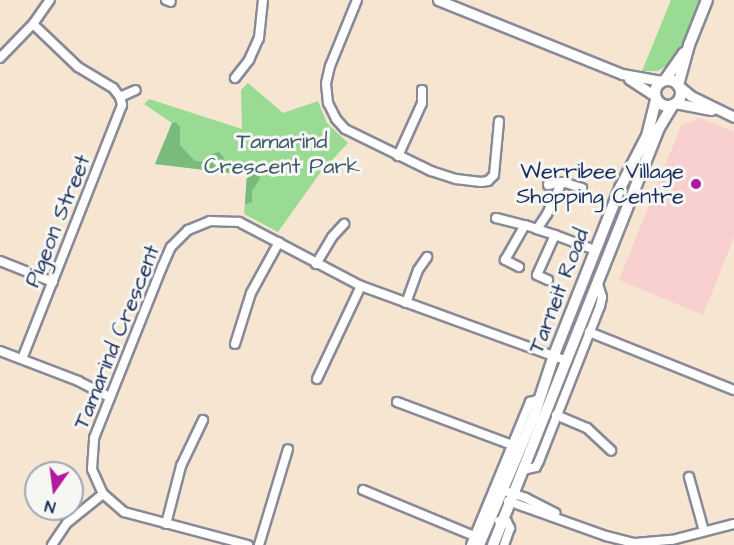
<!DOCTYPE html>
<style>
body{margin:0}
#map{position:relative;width:734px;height:545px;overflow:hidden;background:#f5e5d1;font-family:"Architects Daughter",sans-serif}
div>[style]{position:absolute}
.built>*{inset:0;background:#f7d0cf}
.green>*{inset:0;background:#99db92}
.forest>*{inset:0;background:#7abb7c}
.roads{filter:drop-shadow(2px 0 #888a98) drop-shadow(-2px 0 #888a98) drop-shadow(0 2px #888a98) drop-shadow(0 -2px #888a98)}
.minor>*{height:8px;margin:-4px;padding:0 4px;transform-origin:4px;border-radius:4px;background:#fff}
.tertiary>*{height:9px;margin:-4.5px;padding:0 4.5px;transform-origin:4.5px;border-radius:4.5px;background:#fff}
.secondary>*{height:10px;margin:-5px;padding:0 5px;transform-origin:5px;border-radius:5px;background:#fff}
.secondary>.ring{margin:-5px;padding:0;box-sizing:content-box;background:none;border:10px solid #fff;border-radius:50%}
.dots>*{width:16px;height:16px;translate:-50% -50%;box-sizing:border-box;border:3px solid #f6f6f2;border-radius:50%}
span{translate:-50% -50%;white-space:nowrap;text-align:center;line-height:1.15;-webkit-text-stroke:6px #f6f6f2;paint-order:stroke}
.park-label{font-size:22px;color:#3a5a6b}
.poi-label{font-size:22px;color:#1b2f5e}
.right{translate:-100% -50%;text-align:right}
.street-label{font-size:22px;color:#1b2f5e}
.north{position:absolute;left:24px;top:461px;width:60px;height:60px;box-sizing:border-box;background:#f6f6f2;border:2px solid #9ea6b7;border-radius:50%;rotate:194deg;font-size:16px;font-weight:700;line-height:24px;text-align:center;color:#1b2f5e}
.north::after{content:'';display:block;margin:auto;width:21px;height:27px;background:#b5179e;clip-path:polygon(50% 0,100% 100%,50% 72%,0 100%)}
</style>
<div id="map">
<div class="built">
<i style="clip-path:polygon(700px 118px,734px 132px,734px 237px,703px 315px,619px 280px,681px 126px)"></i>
</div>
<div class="green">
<i style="clip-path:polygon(671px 0,703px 0,677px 59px,658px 71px,642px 71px)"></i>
<i style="clip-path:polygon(248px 83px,283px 113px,318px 101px,327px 123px,348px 143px,320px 173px,278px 232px,244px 214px,247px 175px,155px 164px,172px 123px,144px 104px,149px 99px,242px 129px,241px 90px)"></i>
</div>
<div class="forest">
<i style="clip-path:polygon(175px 122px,180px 127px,180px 145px,195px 161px,204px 162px,214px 153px,219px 152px,224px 158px,220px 165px,222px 169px,229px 166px,258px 174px,260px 179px,252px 191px,252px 202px,245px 204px,247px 175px,155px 164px,172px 123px)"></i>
</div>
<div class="roads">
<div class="minor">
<i style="left:166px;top:0;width:5px;rotate:22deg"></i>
<i style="left:357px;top:0;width:71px;rotate:112.2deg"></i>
<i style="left:330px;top:66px;width:18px;rotate:103deg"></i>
<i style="left:326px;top:84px;width:19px;rotate:84deg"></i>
<i style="left:328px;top:103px;width:18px;rotate:63deg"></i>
<i style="left:336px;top:119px;width:13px;rotate:48deg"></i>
<i style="left:345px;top:129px;width:96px;rotate:26deg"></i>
<i style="left:431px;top:171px;width:26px;rotate:18deg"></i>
<i style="left:456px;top:179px;width:25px;rotate:7deg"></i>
<i style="left:481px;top:182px;width:7px;rotate:-8deg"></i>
<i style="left:488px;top:181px;width:8px;rotate:-45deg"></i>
<i style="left:494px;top:175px;width:54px;rotate:-84.7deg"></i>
<i style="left:0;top:58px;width:47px;rotate:-45.9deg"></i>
<i style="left:33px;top:24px;width:29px;rotate:-55deg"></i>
<i style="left:235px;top:78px;width:23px;rotate:-52deg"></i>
<i style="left:249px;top:60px;width:24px;rotate:-66deg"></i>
<i style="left:259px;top:38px;width:38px;rotate:-84deg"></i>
<i style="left:120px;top:97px;width:17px;rotate:-24deg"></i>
<i style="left:398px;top:156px;width:58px;rotate:-65.6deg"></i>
<i style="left:422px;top:103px;width:13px;rotate:-90deg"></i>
<i style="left:548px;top:185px;width:14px;rotate:-12deg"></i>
<i style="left:496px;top:218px;width:30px;rotate:14deg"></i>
<i style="left:555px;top:235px;width:19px;rotate:-162deg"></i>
<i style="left:537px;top:229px;width:18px;rotate:-56deg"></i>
<i style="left:547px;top:214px;width:35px;rotate:-65deg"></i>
<i style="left:562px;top:182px;width:21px;rotate:17deg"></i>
<i style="left:0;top:261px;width:57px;rotate:21.6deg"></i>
<i style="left:316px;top:264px;width:31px;rotate:-59deg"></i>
<i style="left:332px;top:237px;width:18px;rotate:-47deg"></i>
<i style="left:519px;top:267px;width:16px;rotate:-153deg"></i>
<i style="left:505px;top:260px;width:40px;rotate:-60.3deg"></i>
<i style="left:525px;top:225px;width:13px;rotate:18deg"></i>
<i style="left:548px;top:280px;width:12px;rotate:-156deg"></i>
<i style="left:537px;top:275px;width:44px;rotate:-65.8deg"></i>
<i style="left:555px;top:235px;width:43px;rotate:20.6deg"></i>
<i style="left:406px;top:303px;width:35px;rotate:-70deg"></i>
<i style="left:418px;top:270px;width:16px;rotate:-55deg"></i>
<i style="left:589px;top:332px;width:156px;rotate:21.8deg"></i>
<i style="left:235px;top:344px;width:53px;rotate:-72.6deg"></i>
<i style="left:251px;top:293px;width:58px;rotate:-61.2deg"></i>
<i style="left:0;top:351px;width:84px;rotate:21deg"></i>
<i style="left:78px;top:381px;width:36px;rotate:27deg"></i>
<i style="left:22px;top:359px;width:273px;rotate:-68.5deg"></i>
<i style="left:122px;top:105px;width:8px;rotate:-104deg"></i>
<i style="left:120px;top:97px;width:11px;rotate:-128deg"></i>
<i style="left:113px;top:88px;width:41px;rotate:-149deg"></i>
<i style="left:78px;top:67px;width:62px;rotate:-136.3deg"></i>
<i style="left:317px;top:379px;width:103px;rotate:-64.7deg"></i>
<i style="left:397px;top:402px;width:123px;rotate:20.5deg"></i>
<i style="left:556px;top:415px;width:34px;rotate:23deg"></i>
<i style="left:587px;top:428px;width:33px;rotate:43deg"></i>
<i style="left:523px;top:470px;width:13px;rotate:-13deg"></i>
<i style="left:536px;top:467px;width:7px;rotate:-63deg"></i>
<i style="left:539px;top:461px;width:167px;rotate:-68.5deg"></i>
<i style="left:600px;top:306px;width:9px;rotate:-77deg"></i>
<i style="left:602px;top:297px;width:14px;rotate:-107deg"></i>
<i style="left:689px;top:477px;width:56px;rotate:74.5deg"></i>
<i style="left:363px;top:490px;width:120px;rotate:22.5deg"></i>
<i style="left:502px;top:490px;width:25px;rotate:18deg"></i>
<i style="left:526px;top:498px;width:33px;rotate:27deg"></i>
<i style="left:508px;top:501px;width:104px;rotate:19.7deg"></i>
<i style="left:606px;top:536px;width:30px;rotate:14deg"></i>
<i style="left:635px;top:543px;width:37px;rotate:-5deg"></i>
<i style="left:672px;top:540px;width:64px;rotate:-14.5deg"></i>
<i style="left:499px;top:521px;width:8px;rotate:7deg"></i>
<i style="left:507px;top:522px;width:7px;rotate:63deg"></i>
<i style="left:510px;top:528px;width:18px;rotate:109deg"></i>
<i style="left:166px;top:524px;width:60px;rotate:-75.5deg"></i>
<i style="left:181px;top:466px;width:51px;rotate:-64.4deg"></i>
<i style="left:52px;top:545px;width:27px;rotate:-56deg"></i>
<i style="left:67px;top:523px;width:46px;rotate:-38.9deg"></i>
<i style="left:248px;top:545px;width:128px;rotate:-165.1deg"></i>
<i style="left:124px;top:512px;width:28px;rotate:-139deg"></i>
<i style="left:103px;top:494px;width:27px;rotate:-114deg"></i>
<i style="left:92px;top:469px;width:31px;rotate:-86deg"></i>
<i style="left:94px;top:438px;width:184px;rotate:-68.3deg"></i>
<i style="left:162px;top:267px;width:22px;rotate:-66deg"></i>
<i style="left:171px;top:247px;width:24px;rotate:-45deg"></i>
<i style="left:188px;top:230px;width:24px;rotate:-22deg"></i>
<i style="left:210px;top:221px;width:29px;rotate:2deg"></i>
<i style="left:239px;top:222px;width:138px;rotate:27.7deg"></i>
<i style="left:361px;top:286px;width:219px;rotate:20deg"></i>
<i style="left:259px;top:545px;width:100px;rotate:-73.2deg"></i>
<i style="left:471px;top:545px;width:155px;rotate:-67.6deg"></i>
<i style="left:530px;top:402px;width:10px;rotate:-17deg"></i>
</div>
<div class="tertiary">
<i style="left:438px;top:0;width:198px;rotate:21.9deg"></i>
<i style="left:622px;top:74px;width:40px;rotate:10deg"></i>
<i style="left:629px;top:79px;width:31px;rotate:33deg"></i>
<i style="left:679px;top:86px;width:16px;rotate:40deg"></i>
<i style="left:691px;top:96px;width:48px;rotate:26deg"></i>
<i style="left:675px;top:103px;width:37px;rotate:11deg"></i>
</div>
<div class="secondary">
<i class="ring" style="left:655px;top:80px;width:16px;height:16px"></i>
<i style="left:665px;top:80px;width:33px;rotate:-55deg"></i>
<i style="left:678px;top:85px;width:41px;rotate:-74.6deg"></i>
<i style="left:689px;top:45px;width:48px;rotate:-68.2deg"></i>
<i style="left:479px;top:545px;width:140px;rotate:-66.9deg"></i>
<i style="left:534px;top:416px;width:64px;rotate:-71.8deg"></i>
<i style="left:554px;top:355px;width:180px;rotate:-68.4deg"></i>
<i style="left:620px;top:188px;width:59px;rotate:-62.6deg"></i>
<i style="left:647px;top:136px;width:38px;rotate:-76deg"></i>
<i style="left:493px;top:545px;width:449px;rotate:-68.3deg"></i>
<i style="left:659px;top:128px;width:27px;rotate:-59deg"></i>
</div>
</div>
<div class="dots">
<i style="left:696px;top:184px;background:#b5179e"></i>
</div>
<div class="park-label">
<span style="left:282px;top:154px">Tamarind<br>Crescent Park</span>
</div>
<div class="poi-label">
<span class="right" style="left:684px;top:184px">Werribee Village<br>Shopping Centre</span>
</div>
<div class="street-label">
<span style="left:58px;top:221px;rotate:-68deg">Pigeon Street</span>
<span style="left:559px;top:291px;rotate:-69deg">Tarneit Road</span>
<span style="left:117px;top:337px;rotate:-68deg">Tamarind Crescent</span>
</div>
<div class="north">N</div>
</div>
